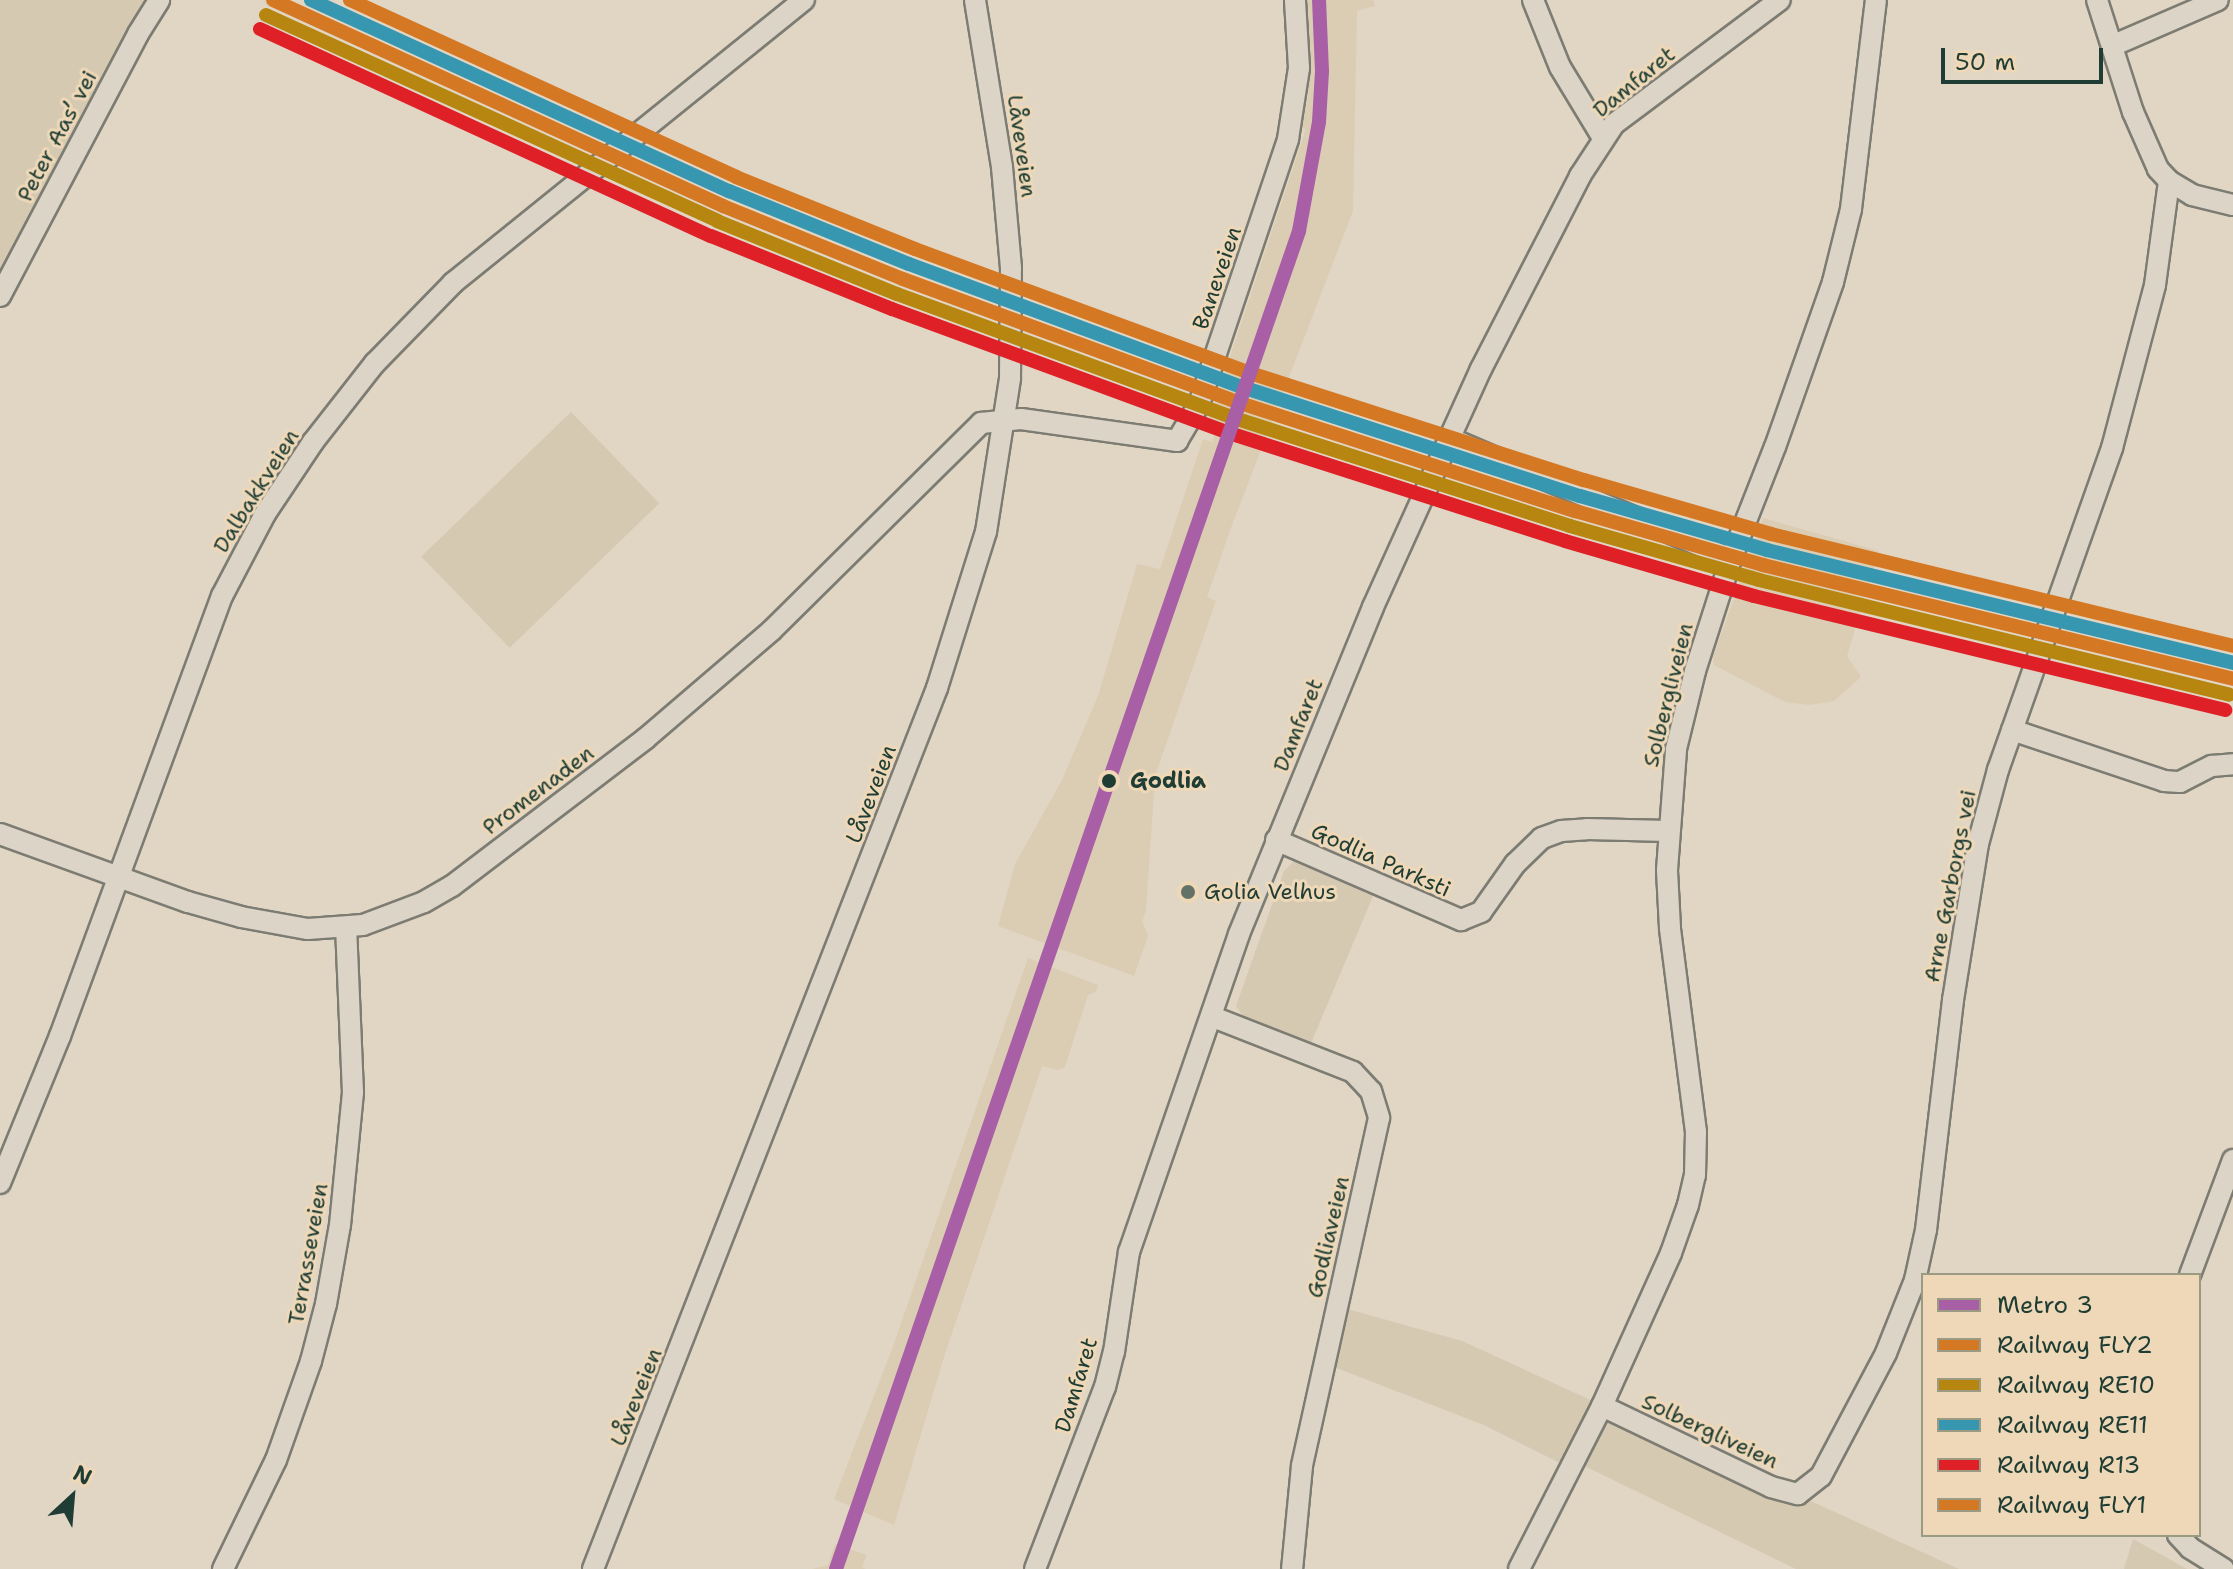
<!DOCTYPE html>
<meta charset="utf-8">
<style>
body{margin:0}
#map{position:relative;width:2233px;height:1569px;overflow:hidden;background:#e1d5c4;font-family:"Shantell Sans",sans-serif}
div>[style]{position:absolute}
.built>*{inset:0;background:#dbcdb4}
.green>*{inset:0;background:#d5c9b1;transform-origin:0 0}
.roads{filter:drop-shadow(2px 0 #7c7c73) drop-shadow(-2px 0 #7c7c73) drop-shadow(0 2px #7c7c73) drop-shadow(0 -2px #7c7c73)}
.street>*{height:20px;margin:-10px;padding:0 10px;transform-origin:10px;border-radius:10px;background:#ddd4c8}
.rail-1>*{height:14px;margin:-7px;padding:0 7px;transform-origin:7px;border-radius:7px;background:#d57823}
.rail-2>*{height:14px;margin:-7px;padding:0 7px;transform-origin:7px;border-radius:7px;background:#b68610}
.rail-3>*{height:14px;margin:-7px;padding:0 7px;transform-origin:7px;border-radius:7px;background:#3797b1}
.rail-4>*{height:14px;margin:-7px;padding:0 7px;transform-origin:7px;border-radius:7px;background:#df2027}
.rail-5>*{height:14px;margin:-7px;padding:0 7px;transform-origin:7px;border-radius:7px;background:#d57823}
.metro-1>*{height:14px;margin:-7px;padding:0 7px;transform-origin:7px;border-radius:7px;background:#a85fa5}
.dots>*{width:22px;height:22px;translate:-50% -50%;box-sizing:border-box;border:4px solid #eed8b7;border-radius:50%}
span{translate:-50% -50%;white-space:nowrap;text-align:center;line-height:1.15;-webkit-text-stroke:6px #eed8b7;paint-order:stroke}
.street-label{font-size:22px;color:#1f3d34}
.stop-label{font-size:22px;color:#1f3d34;font-weight:700}
.left{translate:0 -50%;text-align:left}
.poi-label{font-size:22px;color:#1f3d34}
.legend{position:absolute;left:1921px;top:1273px;width:280px;height:264px;box-sizing:border-box;background:#eed8b7;border:2px solid #9b9a83;margin:0;padding:10px 14px;list-style:none;font-size:24px;color:#1f3d34}
.legend li{display:flex;align-items:center;gap:16px;height:40px}
.legend b{width:40px;border:2px solid #9b9a83}
.north{position:absolute;left:32px;top:1457px;width:80px;height:80px;-webkit-text-stroke:6px #eed8b7;paint-order:stroke;rotate:26deg;font-size:22px;font-weight:700;line-height:32px;text-align:center;color:#1f3d34}
.north::after{content:'';display:block;margin:auto;width:28px;height:36px;background:#1f3d34;clip-path:polygon(50% 0,100% 100%,50% 72%,0 100%)}
.scale{position:absolute;left:1941px;top:48px;width:162px;height:36px;box-sizing:border-box;border:4px solid #1f3d34;border-top:0;padding-left:10px;font-size:24px;line-height:28px;white-space:nowrap;color:#1f3d34;-webkit-text-stroke:6px #eed8b7;paint-order:stroke}
</style>
<div id="map">
<div class="built">
<i style="clip-path:polygon(1305px 0,1373px 0,1375px 6px,1357px 11px,1353px 211px,1232px 525px,1207px 597px,1216px 601px,1155px 776px,1146px 911px,1142px 921px,1148px 936px,1134px 976px,998px 926px,1015px 864px,1062px 780px,1098px 696px,1137px 564px,1160px 569px,1203px 439px,1212px 442px,1216px 430px,1217px 423px,1209px 420px,1304px 135px,1305px 129px,1301px 128px,1308px 98px,1310px 55px)"></i>
<i style="clip-path:polygon(1763px 518px,1879px 551px,1847px 656px,1861px 677px,1834px 701px,1810px 705px,1785px 702px,1714px 665px,1713px 657px)"></i>
<i style="clip-path:polygon(1028px 958px,1098px 985px,1096px 992px,1088px 995px,1065px 1067px,1058px 1070px,1042px 1066px,944px 1357px,894px 1525px,834px 1499px,892px 1349px)"></i>
<i style="clip-path:polygon(835px 1544px,867px 1555px,862px 1567px,866px 1569px,812px 1569px,828px 1565px)"></i>
</div>
<div class="green">
<i style="clip-path:polygon(0 0,150px 0,113px 59px,0 274px)"></i>
<i style="left:571px;top:412px;width:127px;height:208px;rotate:46deg"></i>
<i style="clip-path:polygon(1293px 862px,1306px 862px,1376px 889px,1311px 1043px,1245px 1019px,1236px 1006px,1284px 871px)"></i>
<i style="clip-path:polygon(1333px 1305px,1462px 1341px,1959px 1569px,1796px 1569px,1566px 1457px,1558px 1462px,1484px 1425px,1321px 1362px)"></i>
<i style="clip-path:polygon(2133px 1539px,2187px 1569px,2124px 1569px)"></i>
</div>
<div class="roads">
<div class="street">
<i style="left:1533px;top:0;width:72px;rotate:68.1deg"></i>
<i style="left:1560px;top:67px;width:83px;rotate:58.8deg"></i>
<i style="left:2097px;top:0;width:118px;rotate:72.2deg"></i>
<i style="left:2133px;top:112px;width:62px;rotate:66.3deg"></i>
<i style="left:2158px;top:169px;width:16px;rotate:47deg"></i>
<i style="left:2169px;top:181px;width:27px;rotate:31deg"></i>
<i style="left:2192px;top:195px;width:42px;rotate:13.7deg"></i>
<i style="left:2114px;top:45px;width:113px;rotate:-23.4deg"></i>
<i style="left:0;top:296px;width:296px;rotate:-62.2deg"></i>
<i style="left:138px;top:34px;width:40px;rotate:-58deg"></i>
<i style="left:1449px;top:438px;width:307px;rotate:23.2deg"></i>
<i style="left:2012px;top:730px;width:160px;rotate:18.5deg"></i>
<i style="left:2164px;top:781px;width:16px;rotate:4deg"></i>
<i style="left:2180px;top:782px;width:36px;rotate:-27deg"></i>
<i style="left:2212px;top:766px;width:21px;rotate:-5deg"></i>
<i style="left:0;top:834px;width:200px;rotate:19.9deg"></i>
<i style="left:188px;top:902px;width:55px;rotate:15.8deg"></i>
<i style="left:241px;top:917px;width:68px;rotate:10.2deg"></i>
<i style="left:308px;top:929px;width:55px;rotate:-4.2deg"></i>
<i style="left:363px;top:925px;width:65px;rotate:-20.7deg"></i>
<i style="left:424px;top:902px;width:32px;rotate:-30deg"></i>
<i style="left:452px;top:886px;width:243px;rotate:-37.3deg"></i>
<i style="left:645px;top:739px;width:166px;rotate:-40.6deg"></i>
<i style="left:771px;top:631px;width:296px;rotate:-44.7deg"></i>
<i style="left:981px;top:423px;width:40px;rotate:-5.7deg"></i>
<i style="left:1021px;top:419px;width:158px;rotate:8deg"></i>
<i style="left:1177px;top:441px;width:43px;rotate:-59.3deg"></i>
<i style="left:1199px;top:404px;width:280px;rotate:-71.4deg"></i>
<i style="left:1288px;top:139px;width:72px;rotate:-81.2deg"></i>
<i style="left:1299px;top:68px;width:68px;rotate:-93.4deg"></i>
<i style="left:1276px;top:840px;width:202px;rotate:23.4deg"></i>
<i style="left:1461px;top:920px;width:22px;rotate:-22deg"></i>
<i style="left:1481px;top:912px;width:59px;rotate:-54.7deg"></i>
<i style="left:1515px;top:864px;width:37px;rotate:-44deg"></i>
<i style="left:1542px;top:838px;width:20px;rotate:-20deg"></i>
<i style="left:1561px;top:831px;width:26px;rotate:-4deg"></i>
<i style="left:1587px;top:829px;width:81px;rotate:1.4deg"></i>
<i style="left:1213px;top:1017px;width:150px;rotate:21.4deg"></i>
<i style="left:1353px;top:1072px;width:26px;rotate:47deg"></i>
<i style="left:1371px;top:1091px;width:28px;rotate:73deg"></i>
<i style="left:1379px;top:1118px;width:356px;rotate:102.5deg"></i>
<i style="left:1302px;top:1466px;width:103px;rotate:95.5deg"></i>
<i style="left:0;top:1183px;width:159px;rotate:-67.8deg"></i>
<i style="left:60px;top:1036px;width:469px;rotate:-69.8deg"></i>
<i style="left:222px;top:596px;width:93px;rotate:-62.3deg"></i>
<i style="left:265px;top:514px;width:87px;rotate:-56.3deg"></i>
<i style="left:313px;top:442px;width:100px;rotate:-51.9deg"></i>
<i style="left:375px;top:363px;width:112px;rotate:-45.7deg"></i>
<i style="left:453px;top:283px;width:451px;rotate:-38.9deg"></i>
<i style="left:2190px;top:1275px;width:123px;rotate:-69.5deg"></i>
<i style="left:1602px;top:1406px;width:187px;rotate:25.6deg"></i>
<i style="left:1771px;top:1487px;width:28px;rotate:15deg"></i>
<i style="left:1798px;top:1494px;width:29px;rotate:-38deg"></i>
<i style="left:1821px;top:1476px;width:139px;rotate:-62.1deg"></i>
<i style="left:1886px;top:1353px;width:79px;rotate:-68.3deg"></i>
<i style="left:1915px;top:1280px;width:51px;rotate:-77.6deg"></i>
<i style="left:1926px;top:1230px;width:232px;rotate:-83.3deg"></i>
<i style="left:1953px;top:1000px;width:158px;rotate:-80.9deg"></i>
<i style="left:1978px;top:844px;width:77px;rotate:-74.9deg"></i>
<i style="left:1998px;top:770px;width:342px;rotate:-70.5deg"></i>
<i style="left:2112px;top:448px;width:169px;rotate:-75.2deg"></i>
<i style="left:2155px;top:285px;width:105px;rotate:-82.3deg"></i>
<i style="left:2178px;top:1535px;width:18px;rotate:47deg"></i>
<i style="left:2190px;top:1548px;width:40px;rotate:32deg"></i>
<i style="left:223px;top:1569px;width:121px;rotate:-64.1deg"></i>
<i style="left:276px;top:1460px;width:105px;rotate:-70.5deg"></i>
<i style="left:311px;top:1361px;width:59px;rotate:-75.3deg"></i>
<i style="left:326px;top:1304px;width:80px;rotate:-80deg"></i>
<i style="left:340px;top:1225px;width:133px;rotate:-84.4deg"></i>
<i style="left:353px;top:1093px;width:165px;rotate:-92.4deg"></i>
<i style="left:593px;top:1569px;width:946px;rotate:-68.67deg"></i>
<i style="left:937px;top:688px;width:164px;rotate:-72.6deg"></i>
<i style="left:986px;top:532px;width:156px;rotate:-81.1deg"></i>
<i style="left:1010px;top:378px;width:110px;rotate:-89.5deg"></i>
<i style="left:1011px;top:268px;width:101px;rotate:-95.1deg"></i>
<i style="left:1002px;top:167px;width:169px;rotate:-99.2deg"></i>
<i style="left:1035px;top:1569px;width:195px;rotate:-69deg"></i>
<i style="left:1105px;top:1387px;width:36px;rotate:-76deg"></i>
<i style="left:1114px;top:1352px;width:101px;rotate:-81.5deg"></i>
<i style="left:1129px;top:1252px;width:336px;rotate:-70.9deg"></i>
<i style="left:1239px;top:934px;width:353px;rotate:-67.7deg"></i>
<i style="left:1373px;top:607px;width:261px;rotate:-65.6deg"></i>
<i style="left:1481px;top:369px;width:217px;rotate:-62.8deg"></i>
<i style="left:1580px;top:176px;width:62px;rotate:-56.8deg"></i>
<i style="left:1614px;top:124px;width:207px;rotate:-36.8deg"></i>
<i style="left:1519px;top:1569px;width:183px;rotate:-63deg"></i>
<i style="left:1602px;top:1406px;width:168px;rotate:-65.7deg"></i>
<i style="left:1671px;top:1253px;width:51px;rotate:-70.5deg"></i>
<i style="left:1688px;top:1205px;width:31px;rotate:-77deg"></i>
<i style="left:1695px;top:1175px;width:43px;rotate:-88.7deg"></i>
<i style="left:1696px;top:1132px;width:206px;rotate:-97.3deg"></i>
<i style="left:1670px;top:928px;width:58px;rotate:-93deg"></i>
<i style="left:1667px;top:870px;width:121px;rotate:-85.7deg"></i>
<i style="left:1676px;top:749px;width:80px;rotate:-76.3deg"></i>
<i style="left:1695px;top:671px;width:118px;rotate:-72.2deg"></i>
<i style="left:1731px;top:559px;width:120px;rotate:-68.6deg"></i>
<i style="left:1775px;top:447px;width:175px;rotate:-70.6deg"></i>
<i style="left:1833px;top:282px;width:75px;rotate:-76.1deg"></i>
<i style="left:1851px;top:209px;width:210px;rotate:-83.2deg"></i>
</div>
</div>
<div class="rail-1">
<i style="left:273px;top:0;width:495px;rotate:24.6deg"></i>
<i style="left:723px;top:206px;width:194px;rotate:22.1deg"></i>
<i style="left:903px;top:279px;width:356px;rotate:20.2deg"></i>
<i style="left:1237px;top:402px;width:355px;rotate:17.9deg"></i>
<i style="left:1575px;top:511px;width:196px;rotate:16deg"></i>
<i style="left:1763px;top:565px;width:484px;rotate:13.6deg"></i>
</div>
<div class="rail-2">
<i style="left:266px;top:15px;width:496px;rotate:24.5deg"></i>
<i style="left:717px;top:221px;width:194px;rotate:22.1deg"></i>
<i style="left:897px;top:294px;width:356px;rotate:20.2deg"></i>
<i style="left:1231px;top:417px;width:356px;rotate:17.8deg"></i>
<i style="left:1570px;top:526px;width:197px;rotate:15.9deg"></i>
<i style="left:1759px;top:580px;width:484px;rotate:13.7deg"></i>
</div>
<div class="rail-3">
<i style="left:311px;top:0;width:460px;rotate:24.6deg"></i>
<i style="left:729px;top:191px;width:194px;rotate:22.1deg"></i>
<i style="left:909px;top:264px;width:355px;rotate:20.3deg"></i>
<i style="left:1242px;top:387px;width:355px;rotate:17.9deg"></i>
<i style="left:1580px;top:496px;width:195px;rotate:16.1deg"></i>
<i style="left:1767px;top:550px;width:480px;rotate:13.6deg"></i>
</div>
<div class="rail-4">
<i style="left:260px;top:29px;width:496px;rotate:24.7deg"></i>
<i style="left:711px;top:236px;width:195px;rotate:22deg"></i>
<i style="left:892px;top:309px;width:356px;rotate:20.2deg"></i>
<i style="left:1226px;top:432px;width:356px;rotate:17.8deg"></i>
<i style="left:1565px;top:541px;width:197px;rotate:16.2deg"></i>
<i style="left:1754px;top:596px;width:485px;rotate:13.6deg"></i>
</div>
<div class="rail-5">
<i style="left:350px;top:0;width:425px;rotate:24.6deg"></i>
<i style="left:736px;top:177px;width:193px;rotate:21.9deg"></i>
<i style="left:915px;top:249px;width:354px;rotate:20.3deg"></i>
<i style="left:1247px;top:372px;width:354px;rotate:17.8deg"></i>
<i style="left:1584px;top:480px;width:195px;rotate:16.1deg"></i>
<i style="left:1771px;top:534px;width:475px;rotate:13.6deg"></i>
</div>
<div class="metro-1">
<i style="left:836px;top:1569px;width:1416px;rotate:-70.91deg"></i>
<i style="left:1299px;top:231px;width:111px;rotate:-79.6deg"></i>
<i style="left:1319px;top:122px;width:51px;rotate:-86.6deg"></i>
<i style="left:1322px;top:71px;width:71px;rotate:-92.4deg"></i>
</div>
<div class="dots">
<i style="left:1109px;top:781px;background:#1f3d34"></i>
<i style="left:1188px;top:892px;background:#637266"></i>
</div>
<div class="street-label">
<span style="left:1634px;top:82px;rotate:-39deg">Damfaret</span>
<span style="left:57px;top:136px;rotate:-62deg">Peter Aas’ vei</span>
<span style="left:1022px;top:146px;rotate:82deg">Låveveien</span>
<span style="left:1217px;top:278px;rotate:-71deg">Baneveien</span>
<span style="left:256px;top:491px;rotate:-58deg">Dalbakkveien</span>
<span style="left:1668px;top:695px;rotate:-76deg">Solbergliveien</span>
<span style="left:1298px;top:725px;rotate:-68deg">Damfaret</span>
<span style="left:538px;top:790px;rotate:-37deg">Promenaden</span>
<span style="left:871px;top:794px;rotate:-69deg">Låveveien</span>
<span style="left:1381px;top:860px;rotate:24deg">Godlia Parksti</span>
<span style="left:1950px;top:886px;rotate:-79deg">Arne Garborgs vei</span>
<span style="left:1328px;top:1237px;rotate:-77deg">Godliaveien</span>
<span style="left:308px;top:1254px;rotate:-80deg">Terrasseveien</span>
<span style="left:1076px;top:1385px;rotate:-73deg">Damfaret</span>
<span style="left:636px;top:1397px;rotate:-68deg">Låveveien</span>
<span style="left:1710px;top:1431px;rotate:25deg">Solbergliveien</span>
</div>
<div class="stop-label">
<span class="left" style="left:1130px;top:781px">Godlia</span>
</div>
<div class="poi-label">
<span class="left" style="left:1204px;top:892px">Golia Velhus</span>
</div>
<ul class="legend">
<li><b style="height:10px;background:#a85fa5"></b>Metro 3</li>
<li><b style="height:10px;background:#d57823"></b>Railway FLY2</li>
<li><b style="height:10px;background:#b68610"></b>Railway RE10</li>
<li><b style="height:10px;background:#3797b1"></b>Railway RE11</li>
<li><b style="height:10px;background:#df2027"></b>Railway R13</li>
<li><b style="height:10px;background:#d57823"></b>Railway FLY1</li>
</ul>
<div class="north">N</div>
<div class="scale">50 m</div>
</div>
